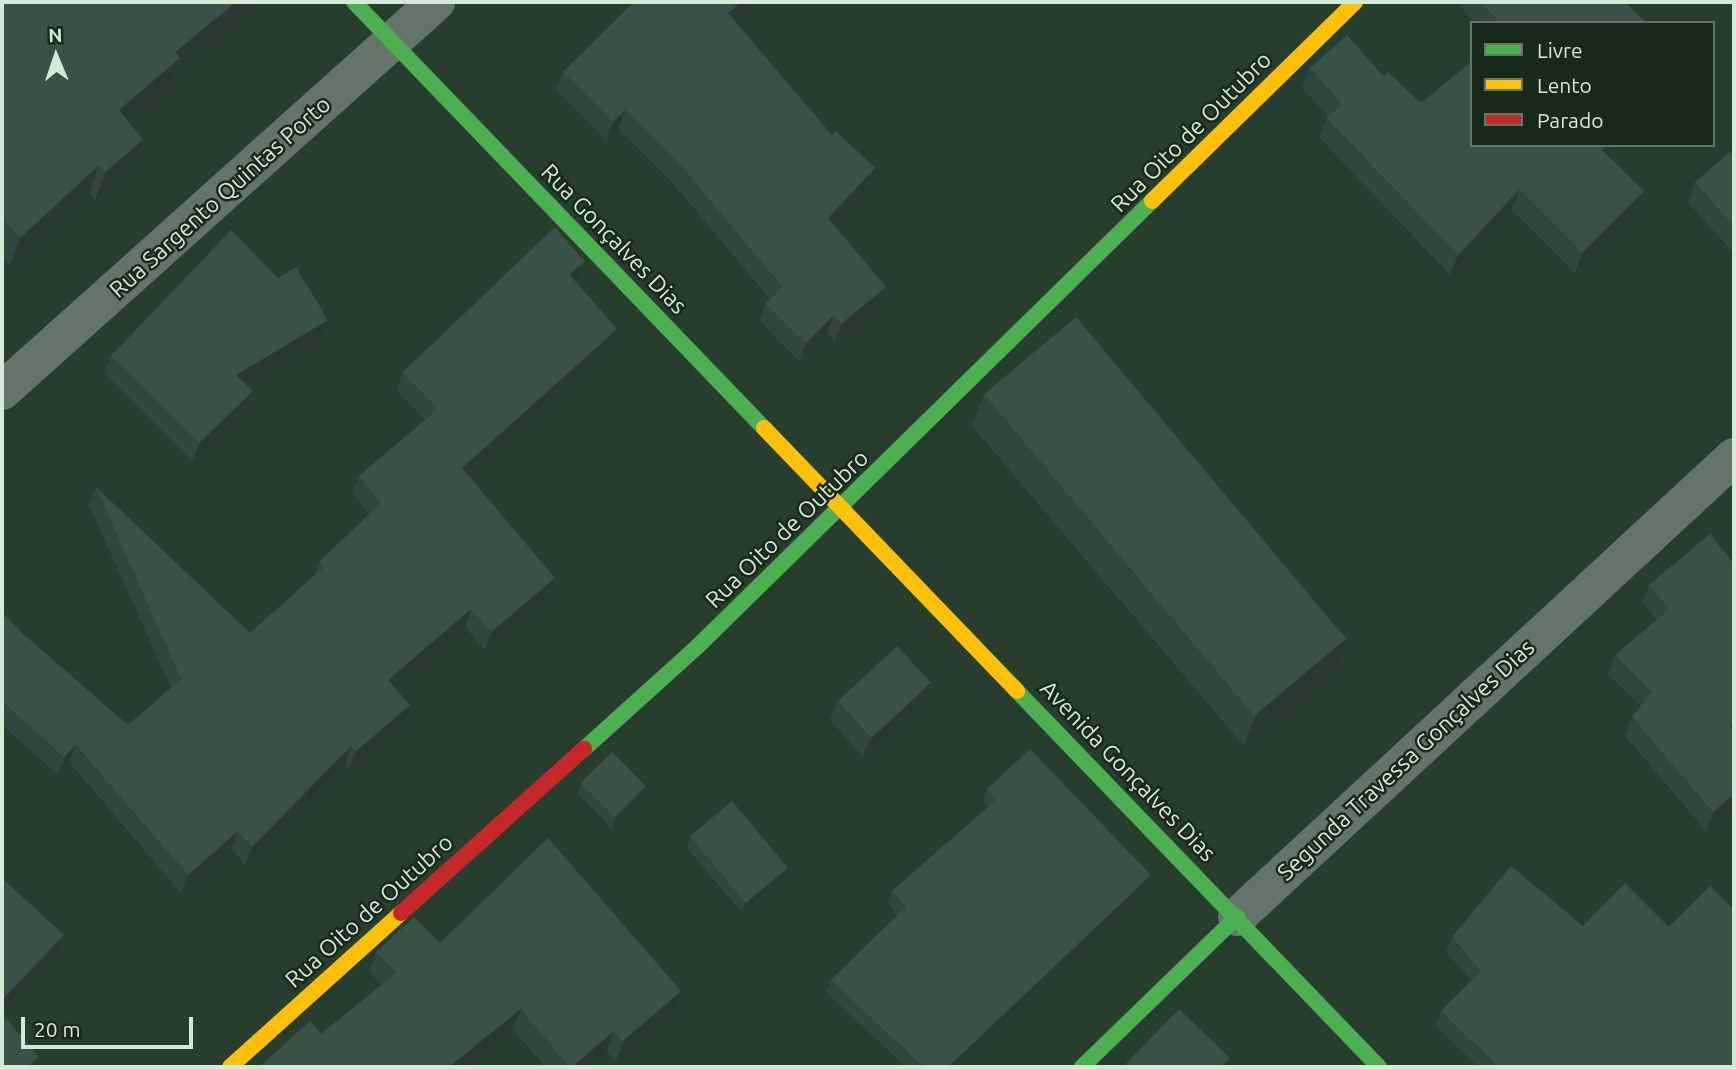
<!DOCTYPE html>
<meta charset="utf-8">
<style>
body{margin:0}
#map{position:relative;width:1736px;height:1069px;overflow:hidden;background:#273d2d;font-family:Ubuntu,sans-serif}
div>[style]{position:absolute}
.street>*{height:38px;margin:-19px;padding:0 19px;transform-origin:19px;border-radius:19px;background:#637568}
.fast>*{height:16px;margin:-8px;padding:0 8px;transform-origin:8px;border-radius:8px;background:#4caf50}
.slow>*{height:16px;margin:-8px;padding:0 8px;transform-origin:8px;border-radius:8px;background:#ffc107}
.jam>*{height:16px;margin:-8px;padding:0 8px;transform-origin:8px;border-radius:8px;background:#c62828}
.wall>*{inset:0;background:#32473c}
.shaded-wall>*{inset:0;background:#293931}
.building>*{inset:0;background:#3a5246;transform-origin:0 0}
span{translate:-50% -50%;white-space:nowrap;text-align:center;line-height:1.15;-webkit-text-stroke:5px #17291b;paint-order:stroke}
.street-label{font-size:23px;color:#d3ead7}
.frame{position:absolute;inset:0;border:4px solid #d3ead7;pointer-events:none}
.legend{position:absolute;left:1470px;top:21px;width:245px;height:126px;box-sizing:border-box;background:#17291b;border:2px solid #627666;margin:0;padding:9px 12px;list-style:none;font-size:21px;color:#d3ead7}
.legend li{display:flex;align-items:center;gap:14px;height:35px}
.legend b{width:35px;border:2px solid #627666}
.north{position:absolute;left:21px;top:21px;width:70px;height:70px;-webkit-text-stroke:5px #17291b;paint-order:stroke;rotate:358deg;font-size:19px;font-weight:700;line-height:28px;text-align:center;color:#d3ead7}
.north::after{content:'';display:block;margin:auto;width:24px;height:32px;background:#d3ead7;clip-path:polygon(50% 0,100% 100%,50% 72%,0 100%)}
.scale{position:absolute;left:21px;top:1017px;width:172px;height:32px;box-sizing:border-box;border:4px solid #d3ead7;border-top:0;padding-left:9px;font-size:21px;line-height:24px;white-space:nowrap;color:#d3ead7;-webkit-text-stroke:5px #17291b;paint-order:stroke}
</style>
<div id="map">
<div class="street">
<i style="left:2px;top:391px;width:583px;rotate:-41.87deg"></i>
<i style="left:1237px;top:917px;width:677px;rotate:-42.79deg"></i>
</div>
<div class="fast">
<i style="left:354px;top:2px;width:591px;rotate:46.1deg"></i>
<i style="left:1017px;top:691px;width:522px;rotate:46.09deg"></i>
<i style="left:584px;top:749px;width:155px;rotate:-42.1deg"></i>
<i style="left:699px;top:645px;width:634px;rotate:-44.43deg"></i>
<i style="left:1082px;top:1067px;width:216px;rotate:-44.1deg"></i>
</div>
<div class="slow">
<i style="left:1152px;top:201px;width:284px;rotate:-44.4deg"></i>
<i style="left:764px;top:428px;width:365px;rotate:46.1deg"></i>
<i style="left:230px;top:1067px;width:230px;rotate:-42deg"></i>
</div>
<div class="jam">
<i style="left:401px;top:913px;width:246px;rotate:-41.9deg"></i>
</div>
<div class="wall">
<i style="clip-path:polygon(2px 2px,260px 2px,175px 72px,170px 87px,128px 122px,143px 140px,132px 168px,95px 200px,89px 193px,10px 266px,2px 258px)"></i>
<i style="clip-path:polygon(634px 2px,754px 2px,734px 20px,868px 186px,833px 224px,886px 287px,880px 306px,835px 342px,827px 333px,800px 362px,760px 321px,766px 303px,770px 299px,670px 180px,618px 129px,606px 140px,556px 90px,563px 72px)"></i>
<i style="clip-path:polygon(1457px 2px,1625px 2px,1646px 23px,1475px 23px)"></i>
<i style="clip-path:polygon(1310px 68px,1383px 76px,1421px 103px,1472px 145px,1613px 145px,1608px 156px,1644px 191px,1636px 211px,1575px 273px,1512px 210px,1450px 275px,1319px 137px,1328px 116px,1302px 88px)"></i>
<i style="clip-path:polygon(1734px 149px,1734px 254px,1688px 202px,1695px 182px)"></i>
<i style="clip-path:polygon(578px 279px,576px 282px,617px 329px,611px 346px,468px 475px,549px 596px,485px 650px,465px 627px,394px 687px,403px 723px,349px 769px,345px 763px,245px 865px,232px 849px,181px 893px,69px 762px,58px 775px,2px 725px,2px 612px,23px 634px,128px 725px,171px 688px,89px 505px,96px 487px,250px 633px,314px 576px,319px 562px,369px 514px,352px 493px,359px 476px,425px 420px,396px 390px,403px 372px)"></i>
<i style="clip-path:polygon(321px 338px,245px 383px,246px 409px,193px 461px,105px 374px,111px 356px)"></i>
<i style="clip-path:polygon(984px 394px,1348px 637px,1336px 669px,1244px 746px,972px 426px)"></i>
<i style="clip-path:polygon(1710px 534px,1734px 807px,1706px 831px,1625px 736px,1632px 717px,1641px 706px,1608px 674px,1615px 655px,1657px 620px,1643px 603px,1649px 585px)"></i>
<i style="clip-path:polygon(837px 700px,924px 703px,863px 757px,830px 720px)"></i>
<i style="clip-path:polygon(581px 783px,642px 796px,612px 828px,577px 794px)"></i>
<i style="clip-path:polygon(987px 789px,1151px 875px,1146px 887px,957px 1067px,906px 1067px,826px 992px,831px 980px,897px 915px,888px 904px,892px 891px,988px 807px,983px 801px)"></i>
<i style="clip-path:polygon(691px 837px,788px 867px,785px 877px,742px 913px,687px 848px)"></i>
<i style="clip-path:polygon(1452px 937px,1734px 1067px,1478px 1067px,1436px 1026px,1441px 1011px,1472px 981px,1446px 952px)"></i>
<i style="clip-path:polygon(440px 943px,673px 1012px,616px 1062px,607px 1052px,589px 1067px,545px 1067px,513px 1029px,321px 1034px,382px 985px,369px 972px,376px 952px)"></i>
</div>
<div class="shaded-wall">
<i style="clip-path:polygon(236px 2px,260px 2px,175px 72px,170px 87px,108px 139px,119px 110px,175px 52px)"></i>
<i style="clip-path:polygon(741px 2px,754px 2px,722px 31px,728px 13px)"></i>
<i style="clip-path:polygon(625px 110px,618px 129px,606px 140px,613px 122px)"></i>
<i style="clip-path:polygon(143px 140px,132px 168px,95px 200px,105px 172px)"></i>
<i style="clip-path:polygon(1606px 145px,1613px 145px,1610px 155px,1595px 170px,1602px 150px)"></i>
<i style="clip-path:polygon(99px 165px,89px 193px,10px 266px,20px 238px)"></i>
<i style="clip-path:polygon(875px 168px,868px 186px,821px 237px,828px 218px)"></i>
<i style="clip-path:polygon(1519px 190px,1512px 210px,1450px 275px,1458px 255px)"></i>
<i style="clip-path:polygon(1644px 191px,1636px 211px,1575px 273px,1582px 253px)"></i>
<i style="clip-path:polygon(585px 262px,578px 279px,563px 292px,569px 274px)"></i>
<i style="clip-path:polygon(886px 287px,880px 306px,835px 342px,841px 324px)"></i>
<i style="clip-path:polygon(834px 315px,827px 333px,800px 362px,806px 343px)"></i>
<i style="clip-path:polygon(328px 320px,321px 338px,230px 393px,236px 375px)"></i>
<i style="clip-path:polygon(617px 329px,611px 346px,455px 486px,462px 468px)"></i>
<i style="clip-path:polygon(253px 391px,246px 409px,193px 461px,199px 443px)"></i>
<i style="clip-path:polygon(555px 578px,549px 596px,485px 650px,491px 632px)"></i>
<i style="clip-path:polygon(471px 609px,465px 627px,381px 698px,388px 680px)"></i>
<i style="clip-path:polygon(1348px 637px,1336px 669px,1244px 746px,1256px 714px)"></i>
<i style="clip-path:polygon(931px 683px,924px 703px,863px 757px,871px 738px)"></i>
<i style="clip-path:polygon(410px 705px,403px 723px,349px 769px,356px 751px)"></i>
<i style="clip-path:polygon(76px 745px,69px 762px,58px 775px,64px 757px)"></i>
<i style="clip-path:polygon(351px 746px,345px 763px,245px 865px,252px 847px)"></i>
<i style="clip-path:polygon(646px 786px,642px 796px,612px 828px,615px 818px)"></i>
<i style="clip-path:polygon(1734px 794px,1734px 807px,1706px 831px,1713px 812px)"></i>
<i style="clip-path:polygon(238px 831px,232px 849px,181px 893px,188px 875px)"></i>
<i style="clip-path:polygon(788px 867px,785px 877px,742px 913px,745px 902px)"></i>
<i style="clip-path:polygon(1151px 875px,1146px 887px,957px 1067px,948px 1067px)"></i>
<i style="clip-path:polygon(64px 935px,58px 952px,2px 1010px,2px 1000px)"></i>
<i style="clip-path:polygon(681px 991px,673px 1012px,616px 1062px,623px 1041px)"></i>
<i style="clip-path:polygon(521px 1009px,513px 1029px,467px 1067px,449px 1067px)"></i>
<i style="clip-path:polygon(614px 1031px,607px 1052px,589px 1067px,572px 1067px)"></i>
<i style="clip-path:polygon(39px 1057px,36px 1067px,28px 1067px)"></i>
<i style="clip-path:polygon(1230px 1058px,1227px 1067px,1221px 1067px)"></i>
</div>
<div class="building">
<i style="clip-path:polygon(2px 2px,236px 2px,175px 52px,180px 58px,119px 110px,143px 140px,105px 172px,99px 165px,20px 238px,2px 218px)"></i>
<i style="clip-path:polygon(634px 2px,741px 2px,728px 13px,832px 135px,836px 131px,875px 168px,828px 218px,886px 287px,841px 324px,834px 315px,806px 343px,766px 303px,783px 287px,677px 161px,625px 110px,613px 122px,563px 72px)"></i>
<i style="clip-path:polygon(1481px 2px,1625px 2px,1646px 23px,1500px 23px)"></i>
<i style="clip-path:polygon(1347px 35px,1383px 76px,1388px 72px,1421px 103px,1472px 61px,1472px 145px,1606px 145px,1602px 150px,1644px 191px,1582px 253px,1519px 190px,1458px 255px,1326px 117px,1343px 105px,1310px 68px)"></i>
<i style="clip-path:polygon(1734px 149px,1734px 226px,1695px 182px)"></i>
<i style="clip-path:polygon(555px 227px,585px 262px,569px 274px,617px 329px,462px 468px,555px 578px,491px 632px,471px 609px,388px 680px,410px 705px,356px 751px,351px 746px,252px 847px,238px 831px,188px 875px,76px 745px,64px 757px,2px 701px,2px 676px,3px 675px,2px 674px,2px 612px,23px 634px,128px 725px,181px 679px,96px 487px,250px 633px,324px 567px,319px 562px,381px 503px,359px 476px,438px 409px,403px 372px)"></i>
<i style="clip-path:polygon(231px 230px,278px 278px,296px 267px,328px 320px,236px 375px,253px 391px,199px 443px,111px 356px)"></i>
<i style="left:1076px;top:317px;width:420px;height:120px;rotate:50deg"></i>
<i style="clip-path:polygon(1710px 534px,1734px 564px,1734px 723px,1730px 726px,1734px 731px,1734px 794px,1713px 812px,1632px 717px,1652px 692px,1615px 655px,1670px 609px,1649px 585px)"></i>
<i style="left:897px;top:646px;width:50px;height:81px;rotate:47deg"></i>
<i style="clip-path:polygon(1030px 749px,1151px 875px,948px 1067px,924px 1067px,831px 980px,906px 907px,892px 891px,997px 799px,987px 789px)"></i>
<i style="left:612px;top:752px;width:48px;height:44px;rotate:45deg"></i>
<i style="left:732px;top:801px;width:87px;height:55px;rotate:50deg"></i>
<i style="clip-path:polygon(548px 838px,681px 991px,623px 1041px,614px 1031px,572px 1067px,569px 1067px,521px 1009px,449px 1067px,259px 1067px,310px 1021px,321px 1034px,397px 972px,376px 952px,414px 917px,440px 943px)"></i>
<i style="clip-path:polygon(1511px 866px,1583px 926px,1625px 883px,1669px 927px,1710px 886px,1734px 910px,1734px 1067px,1499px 1067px,1441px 1011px,1481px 971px,1452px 937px)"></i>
<i style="clip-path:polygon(2px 878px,64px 935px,2px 1000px)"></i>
<i style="clip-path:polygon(1179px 1009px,1230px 1058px,1221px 1067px,1123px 1067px)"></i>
<i style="clip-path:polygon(2px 1014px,39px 1057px,28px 1067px,2px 1067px)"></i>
</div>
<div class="street-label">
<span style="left:1191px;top:132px;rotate:-45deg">Rua Oito de Outubro</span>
<span style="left:220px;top:197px;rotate:-42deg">Rua Sargento Quintas Porto</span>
<span style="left:614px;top:239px;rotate:46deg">Rua Gonçalves Dias</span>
<span style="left:787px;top:529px;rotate:-44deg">Rua Oito de Outubro</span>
<span style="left:1406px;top:760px;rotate:-43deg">Segunda Travessa Gonçalves Dias</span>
<span style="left:1128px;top:771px;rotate:46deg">Avenida Gonçalves Dias</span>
<span style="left:369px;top:911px;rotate:-42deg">Rua Oito de Outubro</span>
</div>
<div class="frame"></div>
<ul class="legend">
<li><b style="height:9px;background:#4caf50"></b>Livre</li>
<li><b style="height:9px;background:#ffc107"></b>Lento</li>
<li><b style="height:9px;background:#c62828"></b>Parado</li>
</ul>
<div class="north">N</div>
<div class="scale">20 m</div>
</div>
